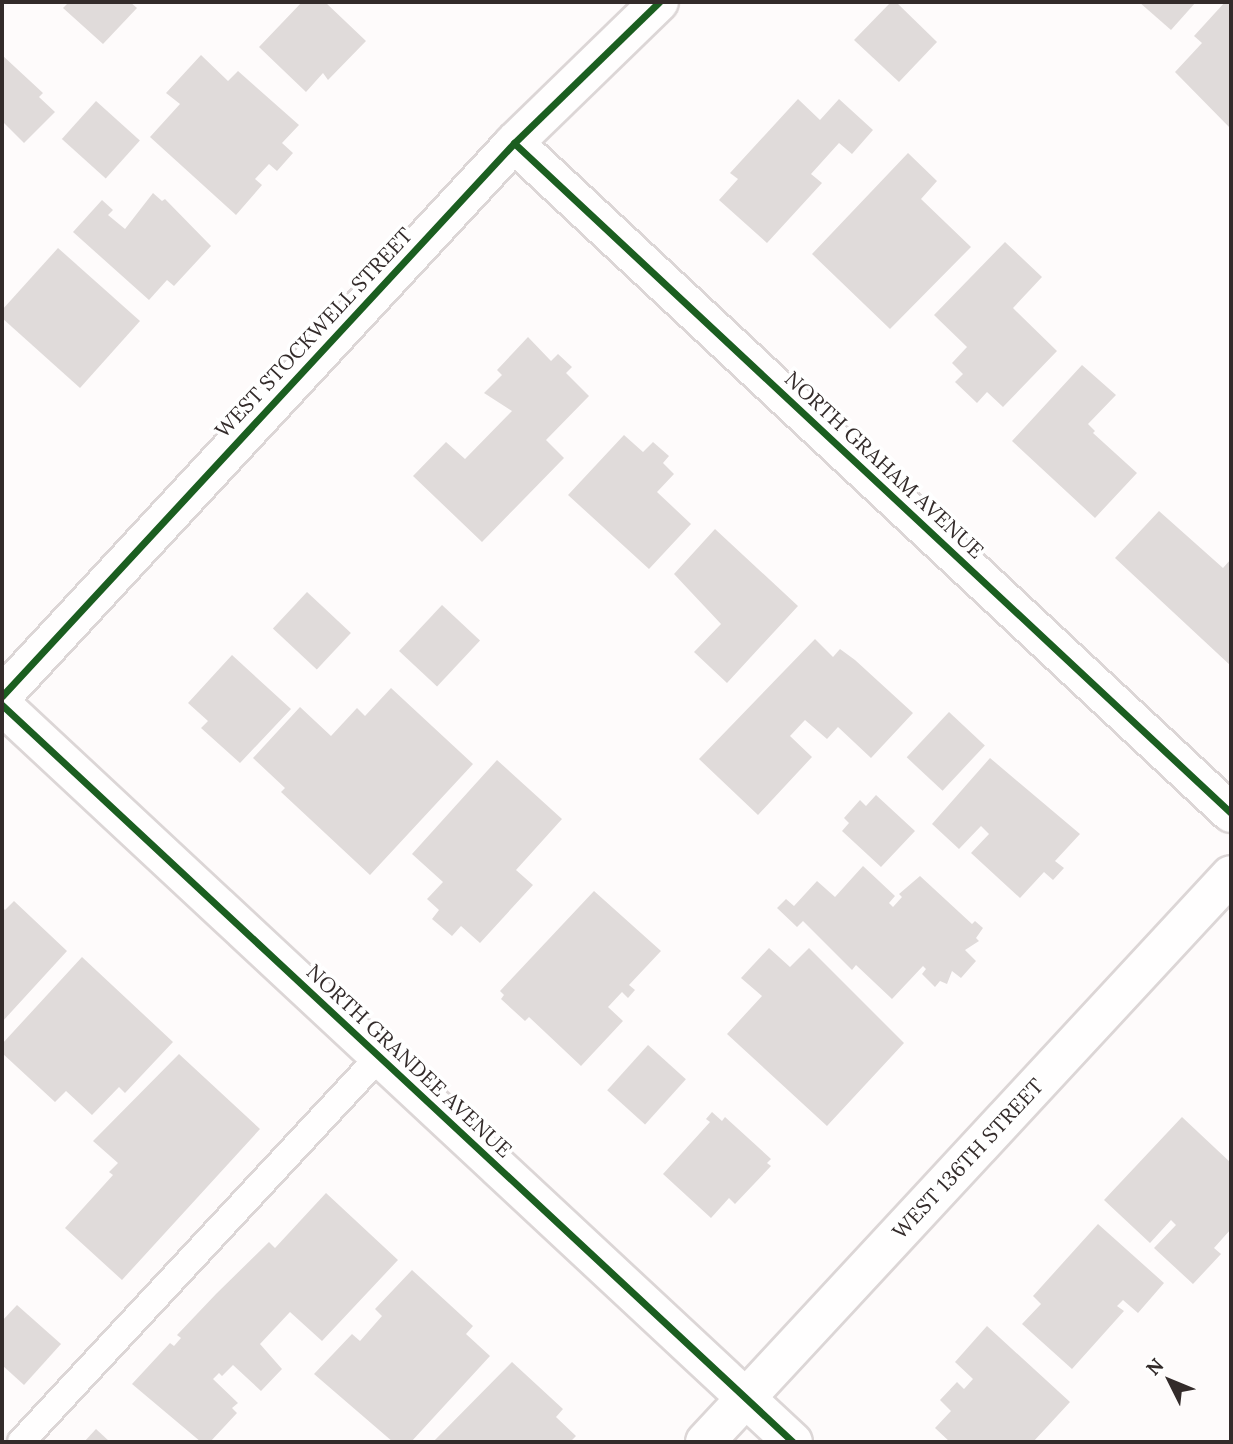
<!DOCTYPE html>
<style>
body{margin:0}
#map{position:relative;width:1233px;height:1444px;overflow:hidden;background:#fefbfb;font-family:Lora,serif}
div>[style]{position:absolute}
.building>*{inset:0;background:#e0dbda;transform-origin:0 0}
.roads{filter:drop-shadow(2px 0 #dcd6d6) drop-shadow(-2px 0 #dcd6d6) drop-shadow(0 2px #dcd6d6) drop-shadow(0 -2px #dcd6d6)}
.lane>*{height:26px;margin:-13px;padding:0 13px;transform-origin:13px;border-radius:13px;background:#fffefe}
.street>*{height:38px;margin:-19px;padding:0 19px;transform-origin:19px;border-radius:19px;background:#fffefe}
.secondary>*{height:38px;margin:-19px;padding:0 19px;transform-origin:19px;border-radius:19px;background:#fffefe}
.cycleway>*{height:7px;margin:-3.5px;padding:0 3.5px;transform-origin:3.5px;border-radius:3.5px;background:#1b5e20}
span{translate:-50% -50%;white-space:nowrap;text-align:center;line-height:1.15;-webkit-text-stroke:7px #fff;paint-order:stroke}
.street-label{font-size:21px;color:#332b2a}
.frame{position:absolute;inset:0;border:4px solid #332b2a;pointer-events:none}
.north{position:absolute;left:1135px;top:1346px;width:70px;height:70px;-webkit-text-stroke:5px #fff;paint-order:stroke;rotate:313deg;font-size:19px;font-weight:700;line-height:28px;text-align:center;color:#332b2a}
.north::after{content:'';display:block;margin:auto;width:24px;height:32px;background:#332b2a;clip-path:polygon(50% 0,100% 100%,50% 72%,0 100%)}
</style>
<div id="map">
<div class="building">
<i style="clip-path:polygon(69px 2px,130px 2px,137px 8px,103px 44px,63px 8px)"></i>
<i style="clip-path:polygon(302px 2px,325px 2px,366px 41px,328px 80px,323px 73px,306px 92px,259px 47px)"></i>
<i style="clip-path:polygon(891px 2px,896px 2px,937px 42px,899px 82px,854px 40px)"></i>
<i style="clip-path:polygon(1139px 2px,1196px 2px,1171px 30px)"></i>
<i style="clip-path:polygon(1225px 2px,1231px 2px,1231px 129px,1175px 72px,1202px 43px,1194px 36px)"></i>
<i style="clip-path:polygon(2px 55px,43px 93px,39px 97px,55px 112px,24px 143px,2px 121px)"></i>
<i style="clip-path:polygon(201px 55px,228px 81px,238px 71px,299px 125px,282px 143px,293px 153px,277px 171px,269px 164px,255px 179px,262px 185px,236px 215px,150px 137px,180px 104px,166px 93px)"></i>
<i style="clip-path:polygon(798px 99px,820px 120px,839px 99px,873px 130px,852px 154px,839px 143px,811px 174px,822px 183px,767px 243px,719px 200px,738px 179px,730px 173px)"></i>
<i style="left:96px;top:101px;width:59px;height:51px;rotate:42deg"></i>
<i style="clip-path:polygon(908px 153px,937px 181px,921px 199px,971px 247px,890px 329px,812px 254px)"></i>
<i style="clip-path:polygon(153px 193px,162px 201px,165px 199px,211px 246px,174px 286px,167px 280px,149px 300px,73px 232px,102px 200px,113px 210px,108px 215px,125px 229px)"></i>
<i style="clip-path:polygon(1005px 242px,1042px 277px,1013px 308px,1057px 351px,1003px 407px,987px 392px,977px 403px,955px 382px,963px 374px,952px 363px,967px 347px,934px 315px)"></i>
<i style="clip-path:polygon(58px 248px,140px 321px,80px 388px,2px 318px,2px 310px)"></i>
<i style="clip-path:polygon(528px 337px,551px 361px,558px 354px,572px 367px,566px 373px,589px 396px,546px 440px,564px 458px,482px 542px,413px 476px,446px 442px,465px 459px,512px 411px,484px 393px,502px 375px,497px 370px)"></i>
<i style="clip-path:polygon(1082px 365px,1116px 395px,1088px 424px,1095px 431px,1093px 433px,1137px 473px,1095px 518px,1012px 441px)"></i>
<i style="clip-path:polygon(624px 435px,643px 452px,653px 442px,669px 456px,663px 463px,674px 474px,657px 492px,691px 524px,649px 569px,568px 495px)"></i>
<i style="clip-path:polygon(1159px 511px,1223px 568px,1231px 559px,1231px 666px,1115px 558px)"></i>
<i style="clip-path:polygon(715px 529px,798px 606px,727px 683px,694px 652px,721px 624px,674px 574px)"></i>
<i style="left:307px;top:592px;width:60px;height:50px;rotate:43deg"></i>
<i style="left:442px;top:605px;width:52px;height:63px;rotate:43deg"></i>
<i style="clip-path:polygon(815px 639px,833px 657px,840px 649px,855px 660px,913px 713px,871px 758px,838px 727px,827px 739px,805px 720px,790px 736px,812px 757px,758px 815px,699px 759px)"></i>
<i style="clip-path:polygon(232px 655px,291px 709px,240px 763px,201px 728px,208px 721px,188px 703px)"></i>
<i style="clip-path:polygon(391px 688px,473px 764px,370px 875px,281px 792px,285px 788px,253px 758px,300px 707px,331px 736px,357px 708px,365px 716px)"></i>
<i style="left:949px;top:712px;width:49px;height:62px;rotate:43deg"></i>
<i style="clip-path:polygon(990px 758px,1080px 834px,1055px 861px,1064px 868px,1053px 880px,1044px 872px,1020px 898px,971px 853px,989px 834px,981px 826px,959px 849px,932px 824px)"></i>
<i style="clip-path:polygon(497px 760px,562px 819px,516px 870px,533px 885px,480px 943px,461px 926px,452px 936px,432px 919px,439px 910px,427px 899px,443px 882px,412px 854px)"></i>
<i style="clip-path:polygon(876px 795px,915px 831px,881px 867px,842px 831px,849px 823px,844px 818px,860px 800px,866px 806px)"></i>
<i style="clip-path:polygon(863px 866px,895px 896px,889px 903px,893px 907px,902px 897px,899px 894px,920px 876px,972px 924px,975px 921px,983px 928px,976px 938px,979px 941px,965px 950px,976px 961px,961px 978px,952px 971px,947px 984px,940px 981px,935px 987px,922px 974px,926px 969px,923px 966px,892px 999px,856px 965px,852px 970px,803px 921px,797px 927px,777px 908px,786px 899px,794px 906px,817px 881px,835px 897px)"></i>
<i style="clip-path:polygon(594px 891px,661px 951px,629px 985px,635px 990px,628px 998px,622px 992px,608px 1007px,623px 1021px,581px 1066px,529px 1017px,525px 1021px,501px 999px,504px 995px,500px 991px)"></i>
<i style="clip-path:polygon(14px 901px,67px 951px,2px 1022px,2px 907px,5px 910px)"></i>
<i style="clip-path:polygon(769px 948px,790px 967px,809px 948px,904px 1043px,827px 1126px,727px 1034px,762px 996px,741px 978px)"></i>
<i style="clip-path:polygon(82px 957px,173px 1042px,125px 1093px,119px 1087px,92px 1115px,66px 1091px,55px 1102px,2px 1053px,2px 1044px)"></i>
<i style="left:648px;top:1045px;width:51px;height:61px;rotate:42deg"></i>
<i style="clip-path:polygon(179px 1054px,260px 1129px,122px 1280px,65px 1228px,113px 1175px,109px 1172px,118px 1163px,93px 1141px)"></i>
<i style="clip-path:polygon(712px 1112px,722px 1121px,725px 1117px,771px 1159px,767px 1163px,771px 1166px,735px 1204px,729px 1198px,711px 1218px,663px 1174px,710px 1122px,706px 1119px)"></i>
<i style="clip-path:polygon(1182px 1117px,1231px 1163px,1231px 1229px,1214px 1248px,1221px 1254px,1193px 1284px,1154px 1248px,1176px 1225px,1171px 1220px,1150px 1243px,1104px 1200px)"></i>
<i style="clip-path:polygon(326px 1193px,398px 1260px,322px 1341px,290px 1312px,260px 1344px,282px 1369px,261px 1391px,233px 1365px,222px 1376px,219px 1373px,213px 1379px,238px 1403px,232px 1408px,237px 1413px,210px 1442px,201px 1442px,132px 1384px,170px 1343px,174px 1346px,181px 1338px,177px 1335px,216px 1294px,269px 1242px,275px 1248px)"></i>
<i style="clip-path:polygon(1098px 1224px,1164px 1283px,1138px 1313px,1123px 1300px,1117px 1306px,1124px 1311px,1072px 1369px,1022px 1324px,1041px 1304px,1033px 1296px)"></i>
<i style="clip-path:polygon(412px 1270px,473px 1326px,466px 1334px,490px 1356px,411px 1442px,393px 1442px,314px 1374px,352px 1334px,360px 1341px,382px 1316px,375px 1309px)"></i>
<i style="clip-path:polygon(17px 1305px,61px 1344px,24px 1385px,2px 1365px,2px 1321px)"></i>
<i style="clip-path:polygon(987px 1326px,1070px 1402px,1033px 1442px,950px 1442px,935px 1428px,951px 1411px,940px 1400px,957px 1382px,964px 1389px,973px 1379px,955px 1362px)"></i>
<i style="clip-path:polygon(512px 1362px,563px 1409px,556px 1417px,576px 1436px,570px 1442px,433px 1442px)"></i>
<i style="clip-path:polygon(96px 1429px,110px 1442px,84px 1442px)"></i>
</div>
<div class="roads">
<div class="lane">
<i style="left:21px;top:1442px;width:526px;rotate:-47.08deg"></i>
</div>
<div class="street">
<i style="left:514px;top:143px;width:981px;rotate:43.06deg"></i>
<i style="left:2px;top:705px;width:1081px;rotate:42.98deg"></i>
<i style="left:705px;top:1442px;width:773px;rotate:-47.15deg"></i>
</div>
<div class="secondary">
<i style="left:2px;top:696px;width:754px;rotate:-47.2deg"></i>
<i style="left:514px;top:143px;width:202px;rotate:-44.2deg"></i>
</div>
</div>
<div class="cycleway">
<i style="left:514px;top:143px;width:981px;rotate:43.06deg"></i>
<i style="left:2px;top:696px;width:754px;rotate:-47.2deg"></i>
<i style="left:514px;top:143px;width:202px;rotate:-44.2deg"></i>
<i style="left:2px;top:705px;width:1081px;rotate:42.98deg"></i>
</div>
<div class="street-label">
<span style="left:314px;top:333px;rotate:-47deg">WEST STOCKWELL STREET</span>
<span style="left:884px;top:465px;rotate:43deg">NORTH GRAHAM AVENUE</span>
<span style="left:409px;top:1061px;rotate:43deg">NORTH GRANDEE AVENUE</span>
<span style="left:968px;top:1159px;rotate:-47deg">WEST 136TH STREET</span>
</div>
<div class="frame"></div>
<div class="north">N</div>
</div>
